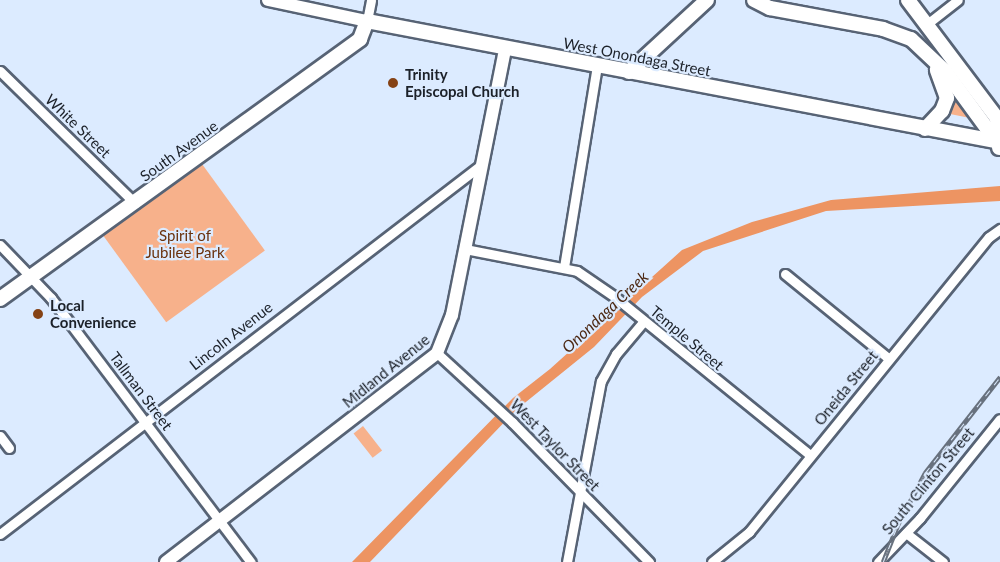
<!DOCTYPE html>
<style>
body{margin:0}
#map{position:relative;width:1000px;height:562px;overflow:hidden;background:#dcebff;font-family:Lato,sans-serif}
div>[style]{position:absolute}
.green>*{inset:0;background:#f7b18b;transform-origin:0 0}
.water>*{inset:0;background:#ed9462}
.roads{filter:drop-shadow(2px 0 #576375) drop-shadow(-2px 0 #576375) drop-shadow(0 2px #576375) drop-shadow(0 -2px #576375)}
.minor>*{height:9px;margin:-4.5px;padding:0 4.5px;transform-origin:4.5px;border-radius:4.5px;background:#fff}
.tertiary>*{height:12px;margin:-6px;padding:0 6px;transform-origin:6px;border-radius:6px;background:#fff}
.secondary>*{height:14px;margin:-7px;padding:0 7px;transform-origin:7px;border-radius:7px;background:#fff}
.rail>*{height:4.5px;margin-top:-2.25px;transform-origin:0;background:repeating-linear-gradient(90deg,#dcebff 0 7px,#68717e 0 14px);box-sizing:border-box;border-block:2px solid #68717e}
.dots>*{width:16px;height:16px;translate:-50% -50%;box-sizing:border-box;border:3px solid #dcebff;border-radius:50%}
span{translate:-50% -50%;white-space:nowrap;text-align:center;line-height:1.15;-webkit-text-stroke:4.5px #dcebff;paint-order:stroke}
.street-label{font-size:15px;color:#1c2129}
.poi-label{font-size:15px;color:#1c2129;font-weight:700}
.left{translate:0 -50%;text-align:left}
.park-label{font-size:15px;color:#6a310c}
.water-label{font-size:16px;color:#4d2914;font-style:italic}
</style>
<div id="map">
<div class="green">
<i style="clip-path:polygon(950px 88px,975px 119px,945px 113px)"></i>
<i style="left:202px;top:164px;width:107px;height:122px;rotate:54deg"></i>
<i style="left:363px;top:426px;width:31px;height:12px;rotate:52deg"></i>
</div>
<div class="water">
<i style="clip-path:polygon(1000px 186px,1000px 201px,826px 211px,703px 251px,642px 297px,594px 347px,516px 410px,370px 562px,352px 562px,513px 398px,550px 369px,682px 250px,752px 222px,831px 200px)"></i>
</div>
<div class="roads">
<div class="minor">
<i style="left:367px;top:21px;width:21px;rotate:-79deg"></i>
<i style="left:927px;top:24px;width:39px;rotate:-38deg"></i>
<i style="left:0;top:71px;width:189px;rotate:44.4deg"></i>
<i style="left:0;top:245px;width:74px;rotate:46.1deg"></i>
<i style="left:51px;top:298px;width:331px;rotate:52.9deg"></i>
<i style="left:465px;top:249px;width:114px;rotate:11.1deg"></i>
<i style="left:577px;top:271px;width:46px;rotate:34.4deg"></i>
<i style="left:615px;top:297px;width:251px;rotate:39deg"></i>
<i style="left:564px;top:267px;width:204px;rotate:-80.7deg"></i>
<i style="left:785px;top:274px;width:133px;rotate:39.2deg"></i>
<i style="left:437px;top:353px;width:102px;rotate:42.6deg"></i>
<i style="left:512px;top:422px;width:196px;rotate:45.6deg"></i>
<i style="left:0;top:436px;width:15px;rotate:53deg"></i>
<i style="left:906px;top:533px;width:47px;rotate:38.1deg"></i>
<i style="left:0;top:534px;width:606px;rotate:-37.49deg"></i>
<i style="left:567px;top:562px;width:184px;rotate:-79.4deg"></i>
<i style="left:601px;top:381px;width:31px;rotate:-61deg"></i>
<i style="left:616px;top:354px;width:43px;rotate:-49.7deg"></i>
<i style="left:712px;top:562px;width:48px;rotate:-39deg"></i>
<i style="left:749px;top:532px;width:380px;rotate:-50.9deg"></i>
<i style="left:989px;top:237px;width:14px;rotate:-36deg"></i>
<i style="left:878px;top:562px;width:61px;rotate:-46.3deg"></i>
<i style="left:920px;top:518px;width:127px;rotate:-51.1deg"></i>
</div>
<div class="tertiary">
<i style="left:268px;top:0;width:101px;rotate:12deg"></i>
<i style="left:166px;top:562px;width:342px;rotate:-37.6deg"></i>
<i style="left:437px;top:353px;width:41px;rotate:-68.5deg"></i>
<i style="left:452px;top:315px;width:271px;rotate:-78.7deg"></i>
</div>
<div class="secondary">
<i style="left:754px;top:0;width:18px;rotate:27deg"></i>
<i style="left:770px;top:8px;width:115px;rotate:10.5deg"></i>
<i style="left:883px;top:29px;width:30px;rotate:20deg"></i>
<i style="left:911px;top:39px;width:47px;rotate:43.3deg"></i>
<i style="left:945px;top:71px;width:88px;rotate:53.8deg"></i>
<i style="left:908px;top:0;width:148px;rotate:53deg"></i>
<i style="left:997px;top:118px;width:30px;rotate:86deg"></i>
<i style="left:629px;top:72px;width:106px;rotate:-42.7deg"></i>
<i style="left:925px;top:129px;width:25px;rotate:-47deg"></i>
<i style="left:942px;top:111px;width:14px;rotate:-69deg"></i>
<i style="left:947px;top:98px;width:30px;rotate:-110deg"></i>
<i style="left:0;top:299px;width:444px;rotate:-35.8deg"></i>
<i style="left:360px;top:39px;width:19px;rotate:-69deg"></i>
<i style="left:367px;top:21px;width:644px;rotate:10.82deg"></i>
</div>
</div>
<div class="rail">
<i style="left:883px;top:562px;width:41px;rotate:-68.5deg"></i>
<i style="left:898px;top:524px;width:58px;rotate:-62.1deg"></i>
<i style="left:925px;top:473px;width:122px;rotate:-52deg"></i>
</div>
<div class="dots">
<i style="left:393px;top:83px;background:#854215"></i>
<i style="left:38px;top:314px;background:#854215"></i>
</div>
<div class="street-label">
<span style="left:637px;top:57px;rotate:11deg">West Onondaga Street</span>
<span style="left:78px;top:126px;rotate:44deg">White Street</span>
<span style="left:179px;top:151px;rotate:-36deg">South Avenue</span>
<span style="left:231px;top:336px;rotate:-38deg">Lincoln Avenue</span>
<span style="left:687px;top:338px;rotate:40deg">Temple Street</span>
<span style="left:386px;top:371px;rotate:-39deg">Midland Avenue</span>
<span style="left:846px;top:388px;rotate:-51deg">Oneida Street</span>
<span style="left:141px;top:391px;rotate:53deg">Tallman Street</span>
<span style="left:555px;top:445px;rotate:46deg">West Taylor Street</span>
<span style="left:928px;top:481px;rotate:-50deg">South Clinton Street</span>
</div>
<div class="poi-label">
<span class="left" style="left:405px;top:83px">Trinity<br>Episcopal Church</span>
<span class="left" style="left:50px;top:314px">Local<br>Convenience</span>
</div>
<div class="park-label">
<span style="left:185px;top:244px">Spirit of<br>Jubilee Park</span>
</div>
<div class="water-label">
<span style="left:605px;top:312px;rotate:-43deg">Onondaga Creek</span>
</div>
</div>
